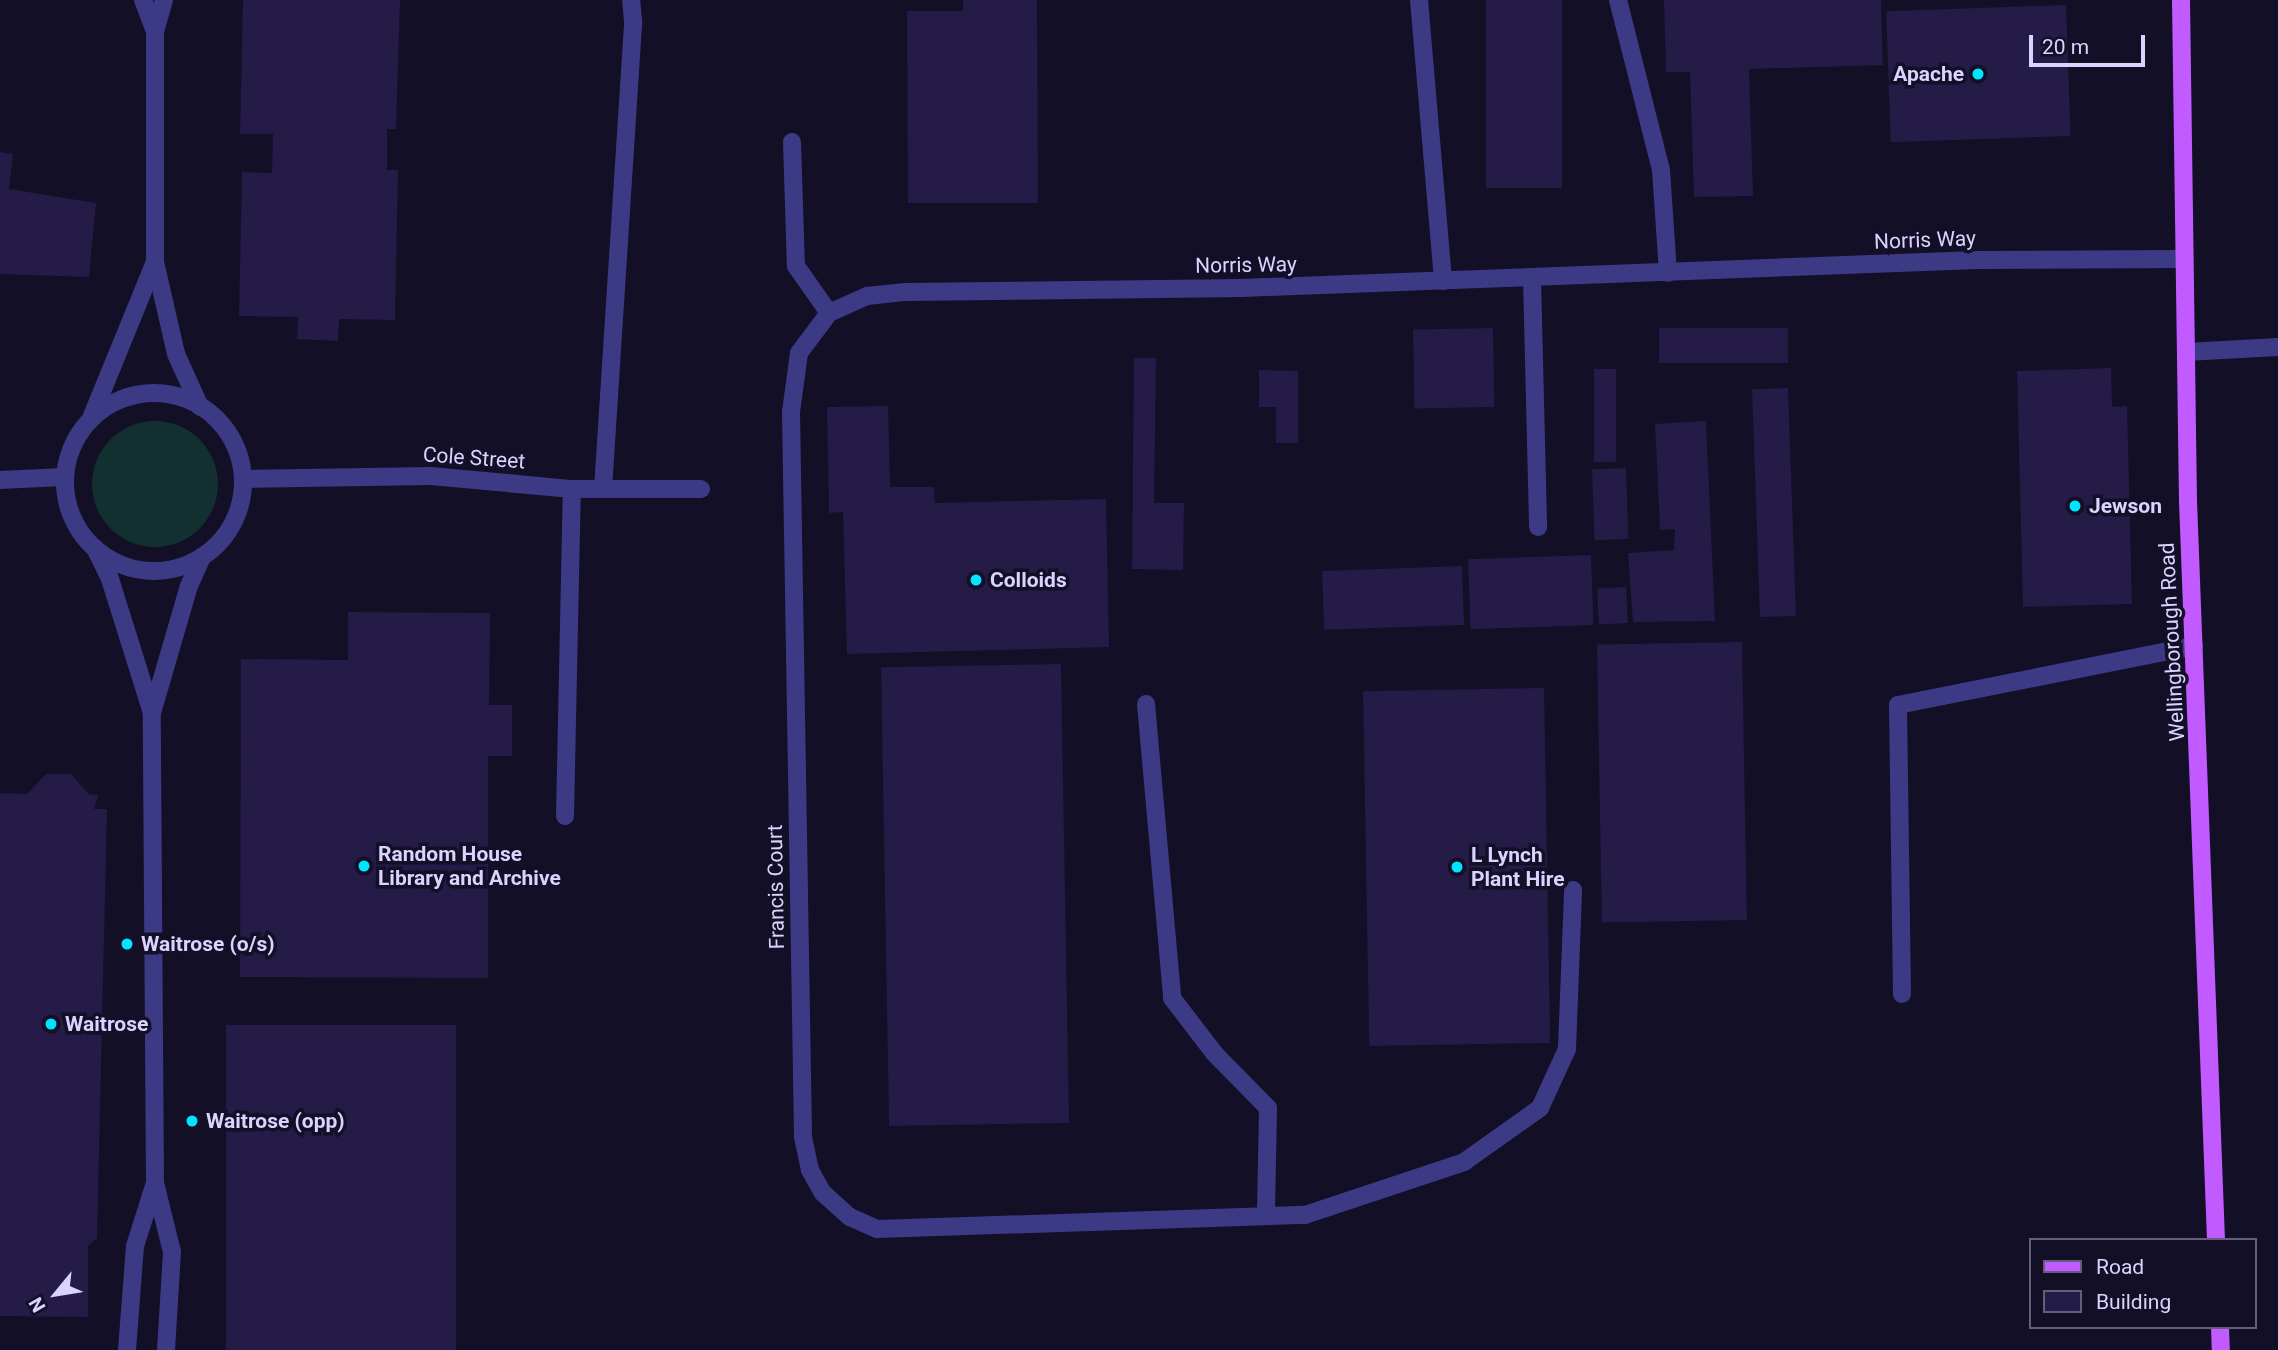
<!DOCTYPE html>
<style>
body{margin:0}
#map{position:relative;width:2278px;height:1350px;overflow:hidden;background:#130f26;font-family:Roboto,sans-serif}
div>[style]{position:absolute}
.green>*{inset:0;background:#12302f}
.round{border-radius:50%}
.building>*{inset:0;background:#241b47;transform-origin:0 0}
.minor>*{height:18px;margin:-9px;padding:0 9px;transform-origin:9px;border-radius:9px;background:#3d3a85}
.minor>.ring{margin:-9px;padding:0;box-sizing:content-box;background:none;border:18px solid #3d3a85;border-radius:50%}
.major>*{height:18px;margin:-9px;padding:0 9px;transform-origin:9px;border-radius:9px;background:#c25bff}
.dots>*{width:19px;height:19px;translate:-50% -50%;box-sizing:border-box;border:4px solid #130f26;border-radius:50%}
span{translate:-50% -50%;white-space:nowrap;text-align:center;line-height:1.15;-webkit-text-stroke:7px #130f26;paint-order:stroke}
.poi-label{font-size:21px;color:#d9d4ff;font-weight:700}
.right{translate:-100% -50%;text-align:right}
.left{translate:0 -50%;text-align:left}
.street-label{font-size:21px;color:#d9d4ff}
.legend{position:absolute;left:2029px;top:1238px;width:228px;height:91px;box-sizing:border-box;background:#130f26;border:2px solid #625e7d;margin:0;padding:9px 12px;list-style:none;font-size:21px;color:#d9d4ff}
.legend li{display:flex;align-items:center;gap:14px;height:35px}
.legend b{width:35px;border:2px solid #625e7d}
.north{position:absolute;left:21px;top:1259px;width:70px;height:70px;-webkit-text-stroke:5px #130f26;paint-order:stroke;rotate:240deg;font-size:19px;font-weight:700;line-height:28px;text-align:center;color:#d9d4ff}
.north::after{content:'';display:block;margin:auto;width:24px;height:32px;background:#d9d4ff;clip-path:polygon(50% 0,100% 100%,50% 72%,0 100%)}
.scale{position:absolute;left:2029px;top:35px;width:116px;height:32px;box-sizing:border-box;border:4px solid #d9d4ff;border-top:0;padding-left:9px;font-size:21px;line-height:24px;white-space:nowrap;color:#d9d4ff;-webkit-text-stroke:5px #130f26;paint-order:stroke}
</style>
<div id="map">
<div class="green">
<i class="round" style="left:92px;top:421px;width:126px;height:126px"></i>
</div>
<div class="building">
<i style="clip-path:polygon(243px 0,400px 0,396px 129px,387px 129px,387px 170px,398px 170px,395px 320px,339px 319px,338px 341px,297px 339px,298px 317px,239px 316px,242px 172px,272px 173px,273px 134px,240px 134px)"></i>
<i style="clip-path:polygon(963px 0,1037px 0,1038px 203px,908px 203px,907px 11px,963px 11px)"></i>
<i style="left:1486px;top:0;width:76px;height:188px"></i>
<i style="clip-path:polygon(1664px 0,1881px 0,1883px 65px,1749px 69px,1753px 196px,1694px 197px,1690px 72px,1666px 72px)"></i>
<i style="left:2066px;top:5px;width:131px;height:180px;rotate:88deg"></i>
<i style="clip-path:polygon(0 152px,13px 154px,9px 189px,96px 203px,89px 277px,0 274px)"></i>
<i style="left:1493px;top:328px;width:79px;height:80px;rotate:89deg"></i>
<i style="left:1659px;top:328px;width:129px;height:35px"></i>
<i style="clip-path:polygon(1134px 358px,1156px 358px,1154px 503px,1184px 503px,1183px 570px,1132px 569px)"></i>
<i style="clip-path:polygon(2111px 368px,2112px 407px,2127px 406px,2132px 604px,2023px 607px,2017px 371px)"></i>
<i style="left:1594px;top:369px;width:22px;height:93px"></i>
<i style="clip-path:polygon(1259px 370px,1298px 371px,1298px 443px,1276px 443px,1276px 407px,1259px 407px)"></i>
<i style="left:1788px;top:388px;width:228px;height:36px;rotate:88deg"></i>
<i style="clip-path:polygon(888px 406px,890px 487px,934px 487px,935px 503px,1106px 499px,1109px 647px,847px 654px,843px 512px,829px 513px,827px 407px)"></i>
<i style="clip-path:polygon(1706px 421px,1715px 621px,1633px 622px,1628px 553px,1674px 550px,1675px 529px,1660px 530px,1655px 424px)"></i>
<i style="left:1626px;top:468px;width:71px;height:34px;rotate:88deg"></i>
<i style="left:1591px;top:555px;width:70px;height:123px;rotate:88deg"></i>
<i style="left:1462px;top:566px;width:59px;height:140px;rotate:88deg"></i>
<i style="left:1626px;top:587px;width:36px;height:29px;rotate:87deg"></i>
<i style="clip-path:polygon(348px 612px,490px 613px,489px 705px,512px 705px,512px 756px,488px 756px,488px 978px,240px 977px,241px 659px,348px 660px)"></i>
<i style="left:1742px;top:642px;width:278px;height:145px;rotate:89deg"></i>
<i style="left:1061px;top:664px;width:459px;height:180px;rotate:89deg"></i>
<i style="left:1544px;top:688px;width:355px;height:181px;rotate:89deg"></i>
<i style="clip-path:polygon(46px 774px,71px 774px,89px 794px,98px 795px,94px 809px,107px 809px,97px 1238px,88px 1246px,88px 1317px,0 1316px,0 793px,27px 794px)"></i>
<i style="left:456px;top:1025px;width:325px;height:230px;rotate:90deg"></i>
</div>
<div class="minor">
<i style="left:143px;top:0;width:34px;rotate:69deg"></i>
<i style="left:164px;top:0;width:33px;rotate:106deg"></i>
<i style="left:155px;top:32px;width:230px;rotate:90deg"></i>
<i style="left:155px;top:262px;width:94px;rotate:77.1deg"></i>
<i style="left:176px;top:354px;width:58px;rotate:65.6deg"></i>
<i style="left:1419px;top:0;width:282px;rotate:85.1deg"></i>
<i style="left:1618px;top:0;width:175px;rotate:75.8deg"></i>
<i style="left:1661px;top:170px;width:103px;rotate:86.1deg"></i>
<i style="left:792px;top:142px;width:124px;rotate:88.2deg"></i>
<i style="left:796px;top:266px;width:57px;rotate:54.9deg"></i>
<i style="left:829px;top:313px;width:50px;rotate:126.9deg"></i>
<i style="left:799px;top:353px;width:60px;rotate:97.7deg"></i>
<i style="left:791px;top:412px;width:725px;rotate:89.05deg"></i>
<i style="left:803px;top:1137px;width:34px;rotate:78deg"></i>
<i style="left:810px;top:1170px;width:26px;rotate:61deg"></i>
<i style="left:823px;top:1193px;width:36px;rotate:42deg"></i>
<i style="left:850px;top:1217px;width:30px;rotate:24deg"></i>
<i style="left:877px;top:1229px;width:428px;rotate:-1.9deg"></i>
<i style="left:1305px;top:1215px;width:168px;rotate:-18.4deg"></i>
<i style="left:1464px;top:1162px;width:93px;rotate:-35.4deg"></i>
<i style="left:1540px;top:1108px;width:65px;rotate:-65.4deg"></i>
<i style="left:1567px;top:1049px;width:159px;rotate:-87.8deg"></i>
<i style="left:1532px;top:278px;width:249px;rotate:88.6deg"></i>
<i style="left:829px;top:313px;width:42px;rotate:-24.1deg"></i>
<i style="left:867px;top:296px;width:39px;rotate:-6deg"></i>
<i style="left:906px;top:292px;width:335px;rotate:-0.7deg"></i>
<i style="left:1241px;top:288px;width:737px;rotate:-2.18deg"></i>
<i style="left:1977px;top:260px;width:207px;rotate:-0.3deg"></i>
<i style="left:2186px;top:352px;width:92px;rotate:-3.1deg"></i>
<i class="ring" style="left:65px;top:393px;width:160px;height:160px"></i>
<i style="left:92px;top:416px;width:166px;rotate:-67.8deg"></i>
<i style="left:243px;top:479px;width:188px;rotate:-0.9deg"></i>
<i style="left:431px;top:476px;width:142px;rotate:5.3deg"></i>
<i style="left:572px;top:489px;width:129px"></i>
<i style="left:0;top:480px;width:63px;rotate:-2.7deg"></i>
<i style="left:603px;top:489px;width:469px;rotate:-86.3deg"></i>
<i style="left:633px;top:21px;width:21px;rotate:-95deg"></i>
<i style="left:95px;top:548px;width:34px;rotate:64deg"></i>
<i style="left:110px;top:579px;width:140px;rotate:72.6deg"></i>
<i style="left:1146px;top:704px;width:295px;rotate:84.9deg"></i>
<i style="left:1172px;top:998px;width:69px;rotate:52.6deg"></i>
<i style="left:1214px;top:1053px;width:77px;rotate:45.5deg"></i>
<i style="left:1268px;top:1108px;width:108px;rotate:91.1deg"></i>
<i style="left:565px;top:816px;width:327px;rotate:-88.8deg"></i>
<i style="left:1902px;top:994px;width:289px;rotate:-90.8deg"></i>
<i style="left:1898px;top:705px;width:302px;rotate:-11.3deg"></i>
<i style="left:127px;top:1350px;width:104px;rotate:-85.6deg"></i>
<i style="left:135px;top:1246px;width:66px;rotate:-72.4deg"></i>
<i style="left:166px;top:1350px;width:98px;rotate:-86.5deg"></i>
<i style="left:172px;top:1252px;width:71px;rotate:-103.8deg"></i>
<i style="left:155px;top:1183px;width:470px;rotate:-90.4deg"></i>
<i style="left:152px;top:713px;width:132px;rotate:-73.8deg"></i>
<i style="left:189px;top:586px;width:32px;rotate:-66deg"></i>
</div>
<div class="major">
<i style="left:2181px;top:0;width:501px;rotate:89.2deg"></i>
<i style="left:2188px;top:501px;width:740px;rotate:87.83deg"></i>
<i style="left:2220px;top:1327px;width:23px;rotate:88deg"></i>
</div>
<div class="dots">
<i style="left:1978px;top:74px;background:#00e5ff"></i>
<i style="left:2075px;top:506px;background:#00e5ff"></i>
<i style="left:976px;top:580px;background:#00e5ff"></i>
<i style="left:364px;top:866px;background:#00e5ff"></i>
<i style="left:1457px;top:867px;background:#00e5ff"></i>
<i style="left:127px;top:944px;background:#00e5ff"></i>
<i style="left:51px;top:1024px;background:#00e5ff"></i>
<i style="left:192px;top:1121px;background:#00e5ff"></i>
</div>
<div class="poi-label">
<span class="right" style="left:1964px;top:74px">Apache</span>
<span class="left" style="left:2089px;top:506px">Jewson</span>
<span class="left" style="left:990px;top:580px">Colloids</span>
<span class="left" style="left:378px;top:866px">Random House<br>Library and Archive</span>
<span class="left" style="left:1471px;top:867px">L Lynch<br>Plant Hire</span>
<span class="left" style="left:141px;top:944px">Waitrose (o/s)</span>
<span class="left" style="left:65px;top:1024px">Waitrose</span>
<span class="left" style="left:206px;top:1121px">Waitrose (opp)</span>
</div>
<div class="street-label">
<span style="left:1925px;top:240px;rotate:-2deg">Norris Way</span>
<span style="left:1246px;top:265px;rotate:-1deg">Norris Way</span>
<span style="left:474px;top:458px;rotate:4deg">Cole Street</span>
<span style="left:2172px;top:642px;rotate:-93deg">Wellingborough Road</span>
<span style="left:776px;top:887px;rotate:-91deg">Francis Court</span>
</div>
<ul class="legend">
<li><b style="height:9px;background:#c25bff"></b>Road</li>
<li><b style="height:19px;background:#241b47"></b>Building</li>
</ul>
<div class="north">N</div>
<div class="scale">20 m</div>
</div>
